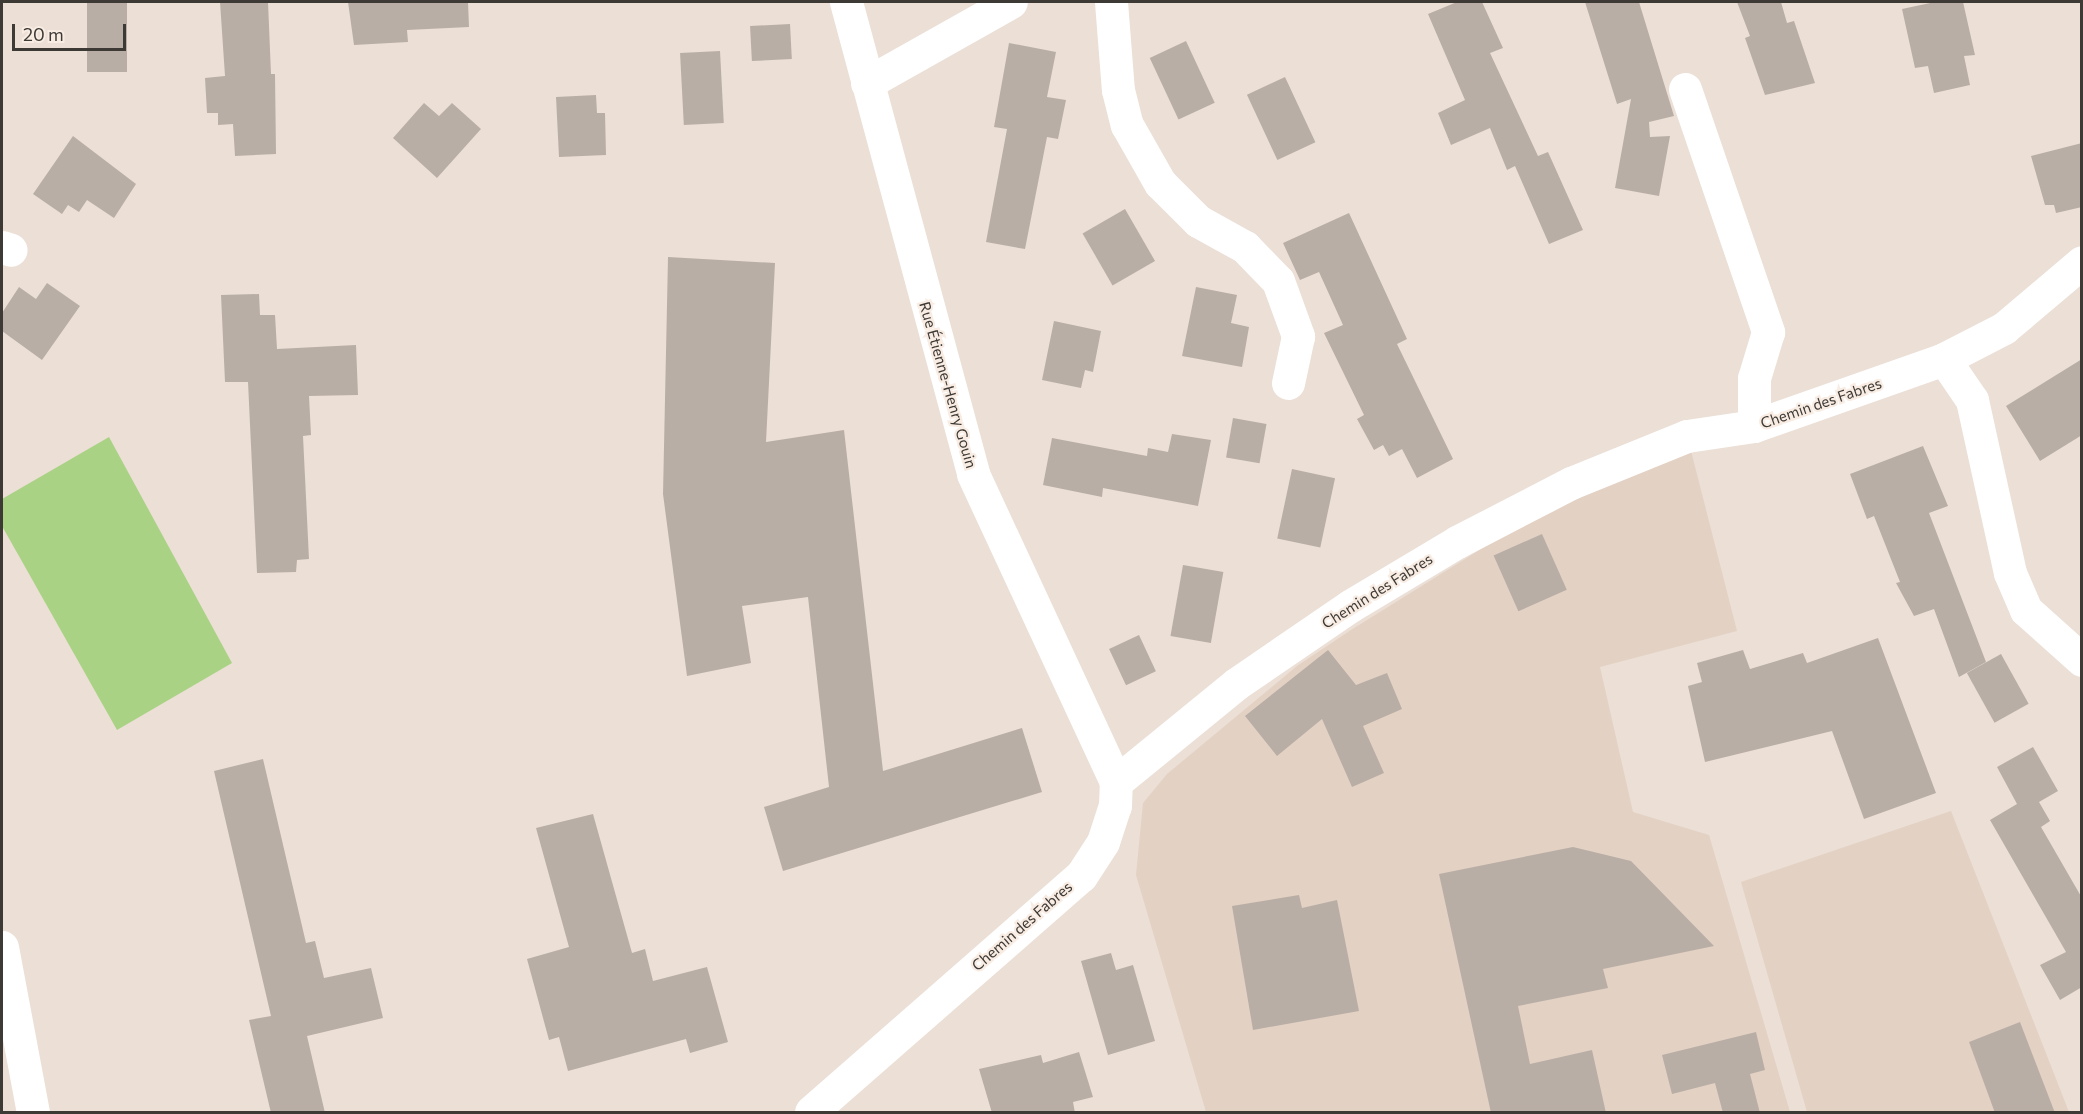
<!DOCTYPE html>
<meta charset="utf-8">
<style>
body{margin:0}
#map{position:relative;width:2083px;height:1114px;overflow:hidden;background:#ebdfd6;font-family:Commissioner,sans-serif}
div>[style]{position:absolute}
.built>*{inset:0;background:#e3d1c4}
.green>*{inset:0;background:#aad285}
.building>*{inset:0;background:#b9aea5;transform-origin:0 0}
.minor>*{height:33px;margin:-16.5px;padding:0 16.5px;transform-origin:16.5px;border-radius:16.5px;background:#fff}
span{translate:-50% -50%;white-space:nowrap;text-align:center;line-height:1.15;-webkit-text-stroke:4.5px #f8ece3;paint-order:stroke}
.street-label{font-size:15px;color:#3d3935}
.frame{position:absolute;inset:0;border:3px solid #3d3935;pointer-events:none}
.scale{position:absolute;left:12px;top:24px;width:114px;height:27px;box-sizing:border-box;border:3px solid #3d3935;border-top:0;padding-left:8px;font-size:18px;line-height:21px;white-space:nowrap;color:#3d3935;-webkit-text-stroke:4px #f8ece3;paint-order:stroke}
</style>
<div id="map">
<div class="built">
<i style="clip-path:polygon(1689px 443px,1737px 631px,1600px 667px,1633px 812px,1709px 835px,1790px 1112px,1206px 1112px,1136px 875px,1143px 803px,1167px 774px,1297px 666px,1351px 630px,1582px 486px)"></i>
<i style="clip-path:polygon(1951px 811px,2069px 1112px,1807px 1112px,1741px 882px)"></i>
</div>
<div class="green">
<i style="clip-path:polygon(109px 437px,232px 663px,117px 730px,2px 526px,2px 499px)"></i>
</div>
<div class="building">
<i style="left:87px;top:2px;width:40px;height:70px"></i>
<i style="clip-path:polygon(220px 2px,268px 2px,271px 74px,275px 74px,276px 154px,235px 156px,233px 124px,218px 125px,218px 113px,207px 113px,205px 78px,225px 76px)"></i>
<i style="clip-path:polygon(348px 2px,468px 2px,469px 27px,407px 30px,408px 42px,354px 45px)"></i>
<i style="clip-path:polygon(1457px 2px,1482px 2px,1503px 48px,1490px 53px,1538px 156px,1548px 152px,1583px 230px,1549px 244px,1515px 166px,1507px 170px,1490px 128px,1451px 145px,1438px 113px,1465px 100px,1428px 14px)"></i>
<i style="clip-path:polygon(1585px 2px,1639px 2px,1674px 116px,1649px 122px,1650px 137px,1670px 136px,1659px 196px,1615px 188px,1631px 99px,1617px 104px)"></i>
<i style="clip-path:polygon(1737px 2px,1781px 2px,1787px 23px,1794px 21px,1815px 83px,1765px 95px,1745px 38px,1750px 36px)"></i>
<i style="clip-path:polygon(1935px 2px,1963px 2px,1975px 55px,1964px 56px,1970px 85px,1934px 93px,1928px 66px,1915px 68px,1902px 9px)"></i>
<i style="left:790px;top:24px;width:35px;height:40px;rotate:87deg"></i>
<i style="left:1186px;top:41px;width:68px;height:40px;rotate:65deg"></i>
<i style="clip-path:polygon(1009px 43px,1056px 52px,1047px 97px,1066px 100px,1058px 139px,1047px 137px,1025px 249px,986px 242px,1007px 129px,994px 127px)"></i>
<i style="left:720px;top:51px;width:72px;height:40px;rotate:87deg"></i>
<i style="left:1285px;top:77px;width:72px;height:42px;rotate:65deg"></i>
<i style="clip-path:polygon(596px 95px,597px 113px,605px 113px,606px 155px,559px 157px,556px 97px)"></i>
<i style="clip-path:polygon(424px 103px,439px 116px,452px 103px,481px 129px,437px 178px,393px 138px)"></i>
<i style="clip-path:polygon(73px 136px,136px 184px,114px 218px,87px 200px,79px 212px,68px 205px,62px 214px,33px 194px)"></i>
<i style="clip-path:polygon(2082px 143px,2082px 207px,2056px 213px,2054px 205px,2045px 205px,2031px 156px)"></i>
<i style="left:1125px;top:209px;width:60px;height:49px;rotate:60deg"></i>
<i style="clip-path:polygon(1349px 213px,1407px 339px,1397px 344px,1453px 459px,1417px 478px,1402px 449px,1389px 456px,1383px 445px,1374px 450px,1357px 419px,1364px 415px,1324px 333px,1343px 325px,1319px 272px,1300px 280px,1283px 243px)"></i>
<i style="clip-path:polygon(668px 257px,775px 263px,766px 442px,844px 430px,883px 771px,1022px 728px,1042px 792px,783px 871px,764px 807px,829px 787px,808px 597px,742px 606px,751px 663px,687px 676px,663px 494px)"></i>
<i style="clip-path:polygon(47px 283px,80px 306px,42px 360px,2px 331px,2px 313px,19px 287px,36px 299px)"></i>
<i style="clip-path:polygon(1196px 287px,1237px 295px,1231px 323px,1249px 327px,1242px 367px,1182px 356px)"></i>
<i style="clip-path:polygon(259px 294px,260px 315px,275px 315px,277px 349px,356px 345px,358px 395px,309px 396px,311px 435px,303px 436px,309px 559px,297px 560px,296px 572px,257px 573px,248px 382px,225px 382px,221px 295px)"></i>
<i style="clip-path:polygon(1054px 321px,1101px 331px,1093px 372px,1085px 370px,1081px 388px,1042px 380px)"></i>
<i style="clip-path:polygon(2082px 359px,2082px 435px,2040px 461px,2006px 406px)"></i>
<i style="left:1233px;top:418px;width:34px;height:40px;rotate:10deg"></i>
<i style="clip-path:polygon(1172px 434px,1211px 440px,1198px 506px,1103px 488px,1102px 497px,1043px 485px,1052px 438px,1147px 456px,1148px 448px,1168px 452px)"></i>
<i style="clip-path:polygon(1923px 446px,1948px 506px,1929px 513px,1986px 662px,1959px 677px,1934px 609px,1914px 616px,1896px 583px,1900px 582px,1874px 516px,1867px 519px,1850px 474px)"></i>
<i style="left:1292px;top:469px;width:44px;height:71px;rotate:12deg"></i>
<i style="left:1542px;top:534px;width:61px;height:53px;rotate:66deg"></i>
<i style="left:1183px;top:565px;width:41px;height:72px;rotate:10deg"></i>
<i style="left:1139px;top:635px;width:40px;height:33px;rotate:65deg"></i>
<i style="clip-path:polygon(1878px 638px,1936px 793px,1864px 819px,1832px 731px,1705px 762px,1688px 686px,1702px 682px,1697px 663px,1743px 650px,1750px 669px,1803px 653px,1807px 663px)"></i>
<i style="clip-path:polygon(1328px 650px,1356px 685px,1387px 673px,1402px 709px,1363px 726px,1384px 773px,1352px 787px,1322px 719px,1277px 756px,1245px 716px)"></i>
<i style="left:2001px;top:654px;width:57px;height:39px;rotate:61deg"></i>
<i style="clip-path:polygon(2033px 747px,2058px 791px,2039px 802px,2050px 821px,2041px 827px,2082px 898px,2082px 987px,2060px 1000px,2040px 965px,2066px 952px,1990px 820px,2017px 804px,1997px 767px)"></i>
<i style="clip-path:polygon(263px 759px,306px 943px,315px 941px,324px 978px,371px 968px,383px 1018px,307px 1036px,325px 1113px,271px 1113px,249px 1020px,271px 1016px,214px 771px)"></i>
<i style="clip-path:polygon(593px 814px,632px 953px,645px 949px,653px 981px,707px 967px,728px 1042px,690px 1053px,686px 1039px,568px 1071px,559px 1037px,549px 1040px,527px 959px,569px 947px,536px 828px)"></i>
<i style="clip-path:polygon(1573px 847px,1631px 861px,1714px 946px,1603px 969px,1608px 988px,1518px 1006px,1530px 1064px,1592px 1050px,1606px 1113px,1491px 1113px,1439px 874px)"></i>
<i style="clip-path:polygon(1299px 895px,1302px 908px,1337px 900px,1359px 1011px,1253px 1030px,1232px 906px)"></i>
<i style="clip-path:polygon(1111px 953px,1116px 970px,1133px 965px,1155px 1041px,1108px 1055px,1081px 961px)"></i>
<i style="clip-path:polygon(2020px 1022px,2055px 1113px,1995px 1113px,1969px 1042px)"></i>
<i style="clip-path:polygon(1756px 1032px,1765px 1070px,1750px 1074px,1760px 1113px,1723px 1113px,1715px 1083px,1672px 1094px,1662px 1055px)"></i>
<i style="clip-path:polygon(1079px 1052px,1093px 1097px,1073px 1102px,1075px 1113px,992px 1113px,979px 1069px,1041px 1055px,1043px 1063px)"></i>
</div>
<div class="minor">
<i style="left:846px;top:2px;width:489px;rotate:74.9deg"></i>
<i style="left:973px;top:474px;width:340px;rotate:65.1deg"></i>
<i style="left:1111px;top:2px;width:88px;rotate:85.5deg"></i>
<i style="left:1118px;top:90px;width:36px;rotate:76deg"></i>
<i style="left:1127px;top:125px;width:67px;rotate:60.4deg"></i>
<i style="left:1160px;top:183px;width:54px;rotate:45deg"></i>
<i style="left:1198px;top:221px;width:54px;rotate:29deg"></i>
<i style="left:1245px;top:247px;width:47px;rotate:45.9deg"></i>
<i style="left:1278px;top:281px;width:59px;rotate:70deg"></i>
<i style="left:1298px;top:336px;width:48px;rotate:102deg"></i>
<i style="left:867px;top:83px;width:165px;rotate:-29.4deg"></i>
<i style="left:1685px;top:89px;width:257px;rotate:71.1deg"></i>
<i style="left:1768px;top:332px;width:48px;rotate:106.9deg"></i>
<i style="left:1754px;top:378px;width:48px;rotate:90deg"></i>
<i style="left:2px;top:247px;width:9px;rotate:18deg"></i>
<i style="left:1944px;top:359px;width:50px;rotate:55.7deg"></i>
<i style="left:1972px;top:400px;width:177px;rotate:77.6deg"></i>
<i style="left:2010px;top:573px;width:40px;rotate:66.6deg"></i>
<i style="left:2026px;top:610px;width:75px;rotate:41.8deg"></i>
<i style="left:2px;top:947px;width:168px;rotate:79.4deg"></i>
<i style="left:811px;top:1112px;width:359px;rotate:-41.2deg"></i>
<i style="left:1081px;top:876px;width:40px;rotate:-57.1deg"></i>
<i style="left:1103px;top:842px;width:38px;rotate:-72deg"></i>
<i style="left:1115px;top:806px;width:24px;rotate:-88deg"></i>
<i style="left:1116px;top:782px;width:155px;rotate:-39.2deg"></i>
<i style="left:1236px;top:684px;width:138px;rotate:-34.4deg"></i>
<i style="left:1350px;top:606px;width:125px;rotate:-30.9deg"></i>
<i style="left:1457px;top:542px;width:128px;rotate:-27.4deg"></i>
<i style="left:1571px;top:483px;width:125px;rotate:-22.1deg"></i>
<i style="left:1687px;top:436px;width:68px;rotate:-8.5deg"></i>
<i style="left:1754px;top:426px;width:201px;rotate:-19.4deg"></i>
<i style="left:1944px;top:359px;width:68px;rotate:-27.3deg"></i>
<i style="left:2004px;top:328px;width:102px;rotate:-40.2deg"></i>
</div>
<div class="street-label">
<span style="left:948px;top:385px;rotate:74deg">Rue Étienne-Henry Gouin</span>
<span style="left:1821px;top:403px;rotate:-19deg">Chemin des Fabres</span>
<span style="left:1377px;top:591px;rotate:-32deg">Chemin des Fabres</span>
<span style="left:1022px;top:926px;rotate:-41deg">Chemin des Fabres</span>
</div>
<div class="frame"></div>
<div class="scale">20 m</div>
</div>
